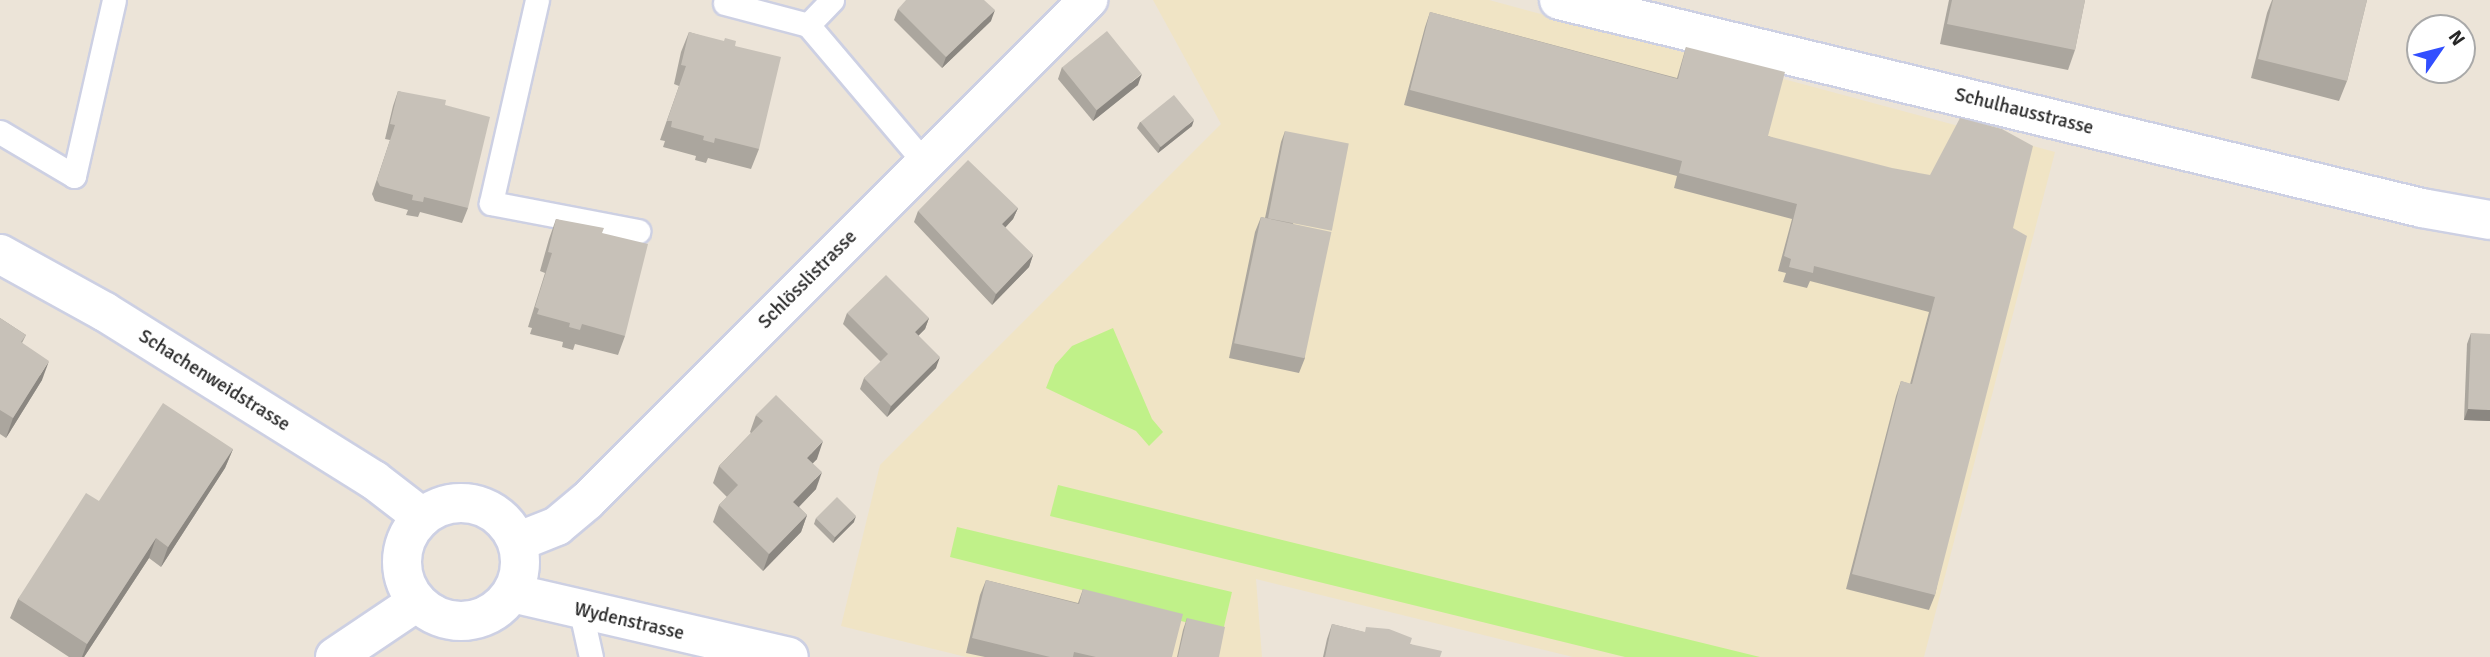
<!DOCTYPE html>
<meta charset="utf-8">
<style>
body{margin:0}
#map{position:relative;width:2490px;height:657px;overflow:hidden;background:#ece4d8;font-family:Signika,sans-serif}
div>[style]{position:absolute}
.education>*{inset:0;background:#f0e4c5}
.pitch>*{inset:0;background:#c0f189}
.roads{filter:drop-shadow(2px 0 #cdd0e3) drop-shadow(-2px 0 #cdd0e3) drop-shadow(0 2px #cdd0e3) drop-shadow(0 -2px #cdd0e3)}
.lane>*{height:23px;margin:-11.5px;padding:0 11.5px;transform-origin:11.5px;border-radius:11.5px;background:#fff}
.street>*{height:38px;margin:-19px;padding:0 19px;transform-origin:19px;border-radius:19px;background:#fff}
.secondary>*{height:38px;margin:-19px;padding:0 19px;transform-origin:19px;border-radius:19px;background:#fff}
.secondary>.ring{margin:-19px;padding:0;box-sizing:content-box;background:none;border:38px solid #fff;border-radius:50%}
.wall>*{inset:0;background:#aba69e}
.shaded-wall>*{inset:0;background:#8b8781}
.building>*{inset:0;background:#c7c1b8;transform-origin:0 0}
span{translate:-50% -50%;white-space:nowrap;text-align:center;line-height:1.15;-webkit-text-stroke:5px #fff;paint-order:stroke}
.street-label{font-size:19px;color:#282828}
.north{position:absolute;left:2406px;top:14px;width:70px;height:70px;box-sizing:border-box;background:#fff;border:2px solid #a9a9a9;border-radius:50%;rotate:55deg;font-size:19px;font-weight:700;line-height:28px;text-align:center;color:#282828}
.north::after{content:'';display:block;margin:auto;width:24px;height:32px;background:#324fff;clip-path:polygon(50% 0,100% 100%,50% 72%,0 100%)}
</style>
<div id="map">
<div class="education">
<i style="clip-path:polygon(1153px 0,1489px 0,2055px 152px,1924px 657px,1573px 657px,1256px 579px,1262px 657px,966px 657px,841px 626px,880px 465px,1221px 124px)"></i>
</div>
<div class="pitch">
<i style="clip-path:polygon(1113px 328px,1152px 419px,1163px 432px,1149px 446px,1136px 431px,1046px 388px,1055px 365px,1072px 346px)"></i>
<i style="clip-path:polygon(1058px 485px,1760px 657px,1625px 657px,1050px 516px)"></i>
<i style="clip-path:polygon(957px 527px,1232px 592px,1223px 631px,1181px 621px,1182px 615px,950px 557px)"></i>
</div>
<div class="roads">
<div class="lane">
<i style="left:537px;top:0;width:208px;rotate:102.8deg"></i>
<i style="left:491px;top:203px;width:150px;rotate:10.8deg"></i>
<i style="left:832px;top:0;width:35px;rotate:134deg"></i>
<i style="left:808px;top:25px;width:181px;rotate:49.7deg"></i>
<i style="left:725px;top:3px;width:86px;rotate:14.8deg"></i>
<i style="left:0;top:132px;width:86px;rotate:30.7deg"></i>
<i style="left:74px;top:176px;width:180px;rotate:-77.2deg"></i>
<i style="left:581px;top:612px;width:46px;rotate:77.5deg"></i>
</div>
<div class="street">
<i style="left:1559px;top:0;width:888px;rotate:13.55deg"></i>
<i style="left:2422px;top:208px;width:69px;rotate:10deg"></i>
<i style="left:0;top:254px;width:120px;rotate:28.9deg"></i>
<i style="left:105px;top:312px;width:317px;rotate:32deg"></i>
<i style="left:374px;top:480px;width:61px;rotate:37.6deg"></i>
<i style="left:512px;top:593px;width:284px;rotate:13deg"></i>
</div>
<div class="secondary">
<i class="ring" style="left:402px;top:503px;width:80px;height:80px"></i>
<i style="left:517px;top:542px;width:43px;rotate:-21.8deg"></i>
<i style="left:557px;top:526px;width:39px;rotate:-40deg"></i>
<i style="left:587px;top:501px;width:709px;rotate:-45deg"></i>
<i style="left:335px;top:657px;width:99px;rotate:-33.9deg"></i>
</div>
</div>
<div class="wall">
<i style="clip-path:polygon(1949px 0,2085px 0,2075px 50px,2068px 70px,1940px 44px)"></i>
<i style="clip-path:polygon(2272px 0,2367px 0,2347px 81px,2339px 101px,2251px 78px,2267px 13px)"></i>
<i style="clip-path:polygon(898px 9px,991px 21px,942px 68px,894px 20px)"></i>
<i style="clip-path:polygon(1430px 12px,1677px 78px,1686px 47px,1768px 136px,2013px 228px,1935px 595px,1929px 610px,1846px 589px,1896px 396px,1901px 381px,1910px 384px,1929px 312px,1810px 281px,1807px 288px,1783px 282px,1786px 273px,1778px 271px,1792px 219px,1674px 188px,1677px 176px,1404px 105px,1425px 27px)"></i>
<i style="clip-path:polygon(689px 32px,735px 46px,759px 149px,751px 169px,708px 158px,706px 163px,695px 160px,696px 156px,663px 147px,665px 141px,660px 140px,679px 86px,674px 84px,681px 52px)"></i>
<i style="clip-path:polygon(1062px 67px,1138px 85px,1093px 121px,1058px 79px)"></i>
<i style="clip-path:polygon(398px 91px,445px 105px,468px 208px,462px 223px,420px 212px,418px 217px,406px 215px,408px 210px,375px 201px,372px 194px,390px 140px,385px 139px,393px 106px)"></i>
<i style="clip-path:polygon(1140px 122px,1192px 126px,1158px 153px,1137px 128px)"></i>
<i style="clip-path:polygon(1285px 131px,1305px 358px,1299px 373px,1229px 358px,1255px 232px,1261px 217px,1265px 218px,1281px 142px)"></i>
<i style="clip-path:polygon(1018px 208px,1013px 219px,1005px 228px,1033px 255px,1029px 267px,992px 305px,914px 222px,918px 211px)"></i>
<i style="clip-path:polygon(556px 219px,602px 233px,625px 336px,618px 355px,575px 344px,573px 350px,562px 347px,563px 342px,530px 334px,532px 328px,528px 327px,545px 273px,540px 271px,549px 239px)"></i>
<i style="clip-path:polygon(847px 313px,929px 318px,925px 329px,918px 336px,936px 368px,887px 417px,860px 389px,864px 378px,881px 362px,843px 324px)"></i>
<i style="clip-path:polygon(0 318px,26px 335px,22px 343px,42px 380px,6px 438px,0 434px)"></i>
<i style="clip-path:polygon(2471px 333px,2490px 421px,2464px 420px,2467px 344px)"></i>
<i style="clip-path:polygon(756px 415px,817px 459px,813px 463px,816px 489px,799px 507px,807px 515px,801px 532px,763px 571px,713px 522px,719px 505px,727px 497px,713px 483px,719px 466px,751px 433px,750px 432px)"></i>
<i style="clip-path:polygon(233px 449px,225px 468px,161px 567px,149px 558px,84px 657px,69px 657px,10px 618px,18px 599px,99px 501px)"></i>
<i style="clip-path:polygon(816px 518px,854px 522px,833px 543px,814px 524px)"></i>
<i style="clip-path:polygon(986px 580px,1078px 603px,1083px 589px,1172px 657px,985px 657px,966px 653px,980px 595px)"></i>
<i style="clip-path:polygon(1187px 618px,1219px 657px,1177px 657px,1183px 630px)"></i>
<i style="clip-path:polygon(1332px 624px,1410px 644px,1440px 657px,1323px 657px,1327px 639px)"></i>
</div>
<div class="shaded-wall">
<i style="clip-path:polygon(995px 10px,991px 21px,942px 68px,946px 57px)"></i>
<i style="clip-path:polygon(1142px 74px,1138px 85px,1093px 121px,1097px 110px)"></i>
<i style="clip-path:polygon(1194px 120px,1192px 126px,1158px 153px,1160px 147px)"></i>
<i style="clip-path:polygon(1018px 208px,1013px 219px,998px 235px,1002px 224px)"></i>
<i style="clip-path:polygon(1033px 255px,1029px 267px,992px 305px,996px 294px)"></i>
<i style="clip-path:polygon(929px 318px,925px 329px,911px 343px,915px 332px)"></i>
<i style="clip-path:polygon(940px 357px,936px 368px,887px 417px,891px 406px)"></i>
<i style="clip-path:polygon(49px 361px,42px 380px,6px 438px,13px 418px)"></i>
<i style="clip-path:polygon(2468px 409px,2490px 410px,2490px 421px,2464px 420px)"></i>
<i style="clip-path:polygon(823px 441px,817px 459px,801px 475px,807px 458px)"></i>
<i style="clip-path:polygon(233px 449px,225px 468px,161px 567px,168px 547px)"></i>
<i style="clip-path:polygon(822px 472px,816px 489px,787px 519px,793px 502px)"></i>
<i style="clip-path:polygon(807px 515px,801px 532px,763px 571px,769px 554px)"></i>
<i style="clip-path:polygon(856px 516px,854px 522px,833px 543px,835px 537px)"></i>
<i style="clip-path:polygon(156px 538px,149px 558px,84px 657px,82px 657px,87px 644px)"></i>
</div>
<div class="building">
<i style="clip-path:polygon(906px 0,984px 0,995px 10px,946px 57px,898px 9px)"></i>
<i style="clip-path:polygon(1952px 0,2085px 0,2075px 50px,1947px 24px)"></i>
<i style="clip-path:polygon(2273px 0,2367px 0,2347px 81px,2258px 59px)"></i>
<i style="clip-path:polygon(1430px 12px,1678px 79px,1686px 47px,1785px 72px,1768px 136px,1892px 168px,1930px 175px,1960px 118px,2002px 129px,2033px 146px,2013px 228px,2027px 236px,1935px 595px,1852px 574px,1901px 381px,1912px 384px,1935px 297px,1814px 266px,1813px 273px,1789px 267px,1791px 259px,1784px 256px,1797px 204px,1679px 173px,1682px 161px,1410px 90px)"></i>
<i style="left:1107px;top:31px;width:55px;height:58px;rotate:51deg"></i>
<i style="clip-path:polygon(689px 32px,724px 41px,725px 38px,736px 41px,735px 46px,781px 57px,759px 149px,715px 138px,714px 143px,703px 140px,704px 136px,671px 127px,672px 121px,667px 121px,686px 66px,681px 65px)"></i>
<i style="clip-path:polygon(398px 91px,446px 100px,445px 105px,490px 117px,468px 208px,424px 197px,423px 202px,412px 200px,413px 195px,380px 186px,377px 180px,395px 125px,390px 124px)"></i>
<i style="left:1174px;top:95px;width:32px;height:43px;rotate:51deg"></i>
<i style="left:1285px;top:131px;width:65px;height:89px;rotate:11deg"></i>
<i style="clip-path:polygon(968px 160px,1018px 208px,1002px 224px,1033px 255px,996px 294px,918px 211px)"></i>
<i style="left:1261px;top:217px;width:72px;height:129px;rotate:12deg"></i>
<i style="clip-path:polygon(556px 219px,604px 228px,602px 233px,648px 244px,625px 336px,582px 324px,580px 330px,569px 327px,570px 323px,537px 314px,539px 309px,535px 307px,552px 253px,548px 252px)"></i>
<i style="clip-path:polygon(886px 275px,929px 318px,915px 332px,940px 357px,891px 406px,864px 378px,888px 354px,847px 313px)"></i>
<i style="clip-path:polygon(0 318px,26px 335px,21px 342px,49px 361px,13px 418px,0 410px)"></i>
<i style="clip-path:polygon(2471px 333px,2490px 334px,2490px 410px,2468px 409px)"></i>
<i style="clip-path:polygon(776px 395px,823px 441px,807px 458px,822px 472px,793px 502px,807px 515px,769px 554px,719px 505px,738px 485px,719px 466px,763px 421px,756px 415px)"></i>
<i style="clip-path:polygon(163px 403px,233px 449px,168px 547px,156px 538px,87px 644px,18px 599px,86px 493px,99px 501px)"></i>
<i style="left:837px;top:497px;width:27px;height:30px;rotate:45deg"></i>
<i style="clip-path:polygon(986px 580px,1079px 604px,1083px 589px,1183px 614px,1172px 657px,1096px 657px,1074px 652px,1073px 657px,1050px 657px,972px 638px)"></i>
<i style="clip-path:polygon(1187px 618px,1225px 627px,1219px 657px,1178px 657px)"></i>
<i style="clip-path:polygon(1332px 624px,1365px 632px,1366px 627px,1389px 629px,1412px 638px,1410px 644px,1442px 651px,1440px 657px,1325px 657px)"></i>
</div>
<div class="street-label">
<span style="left:2024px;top:112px;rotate:14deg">Schulhausstrasse</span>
<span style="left:808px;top:280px;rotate:-45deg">Schlösslistrasse</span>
<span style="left:214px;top:381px;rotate:32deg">Schachenweidstrasse</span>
<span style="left:629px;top:622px;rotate:13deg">Wydenstrasse</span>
</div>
<div class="north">N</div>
</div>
